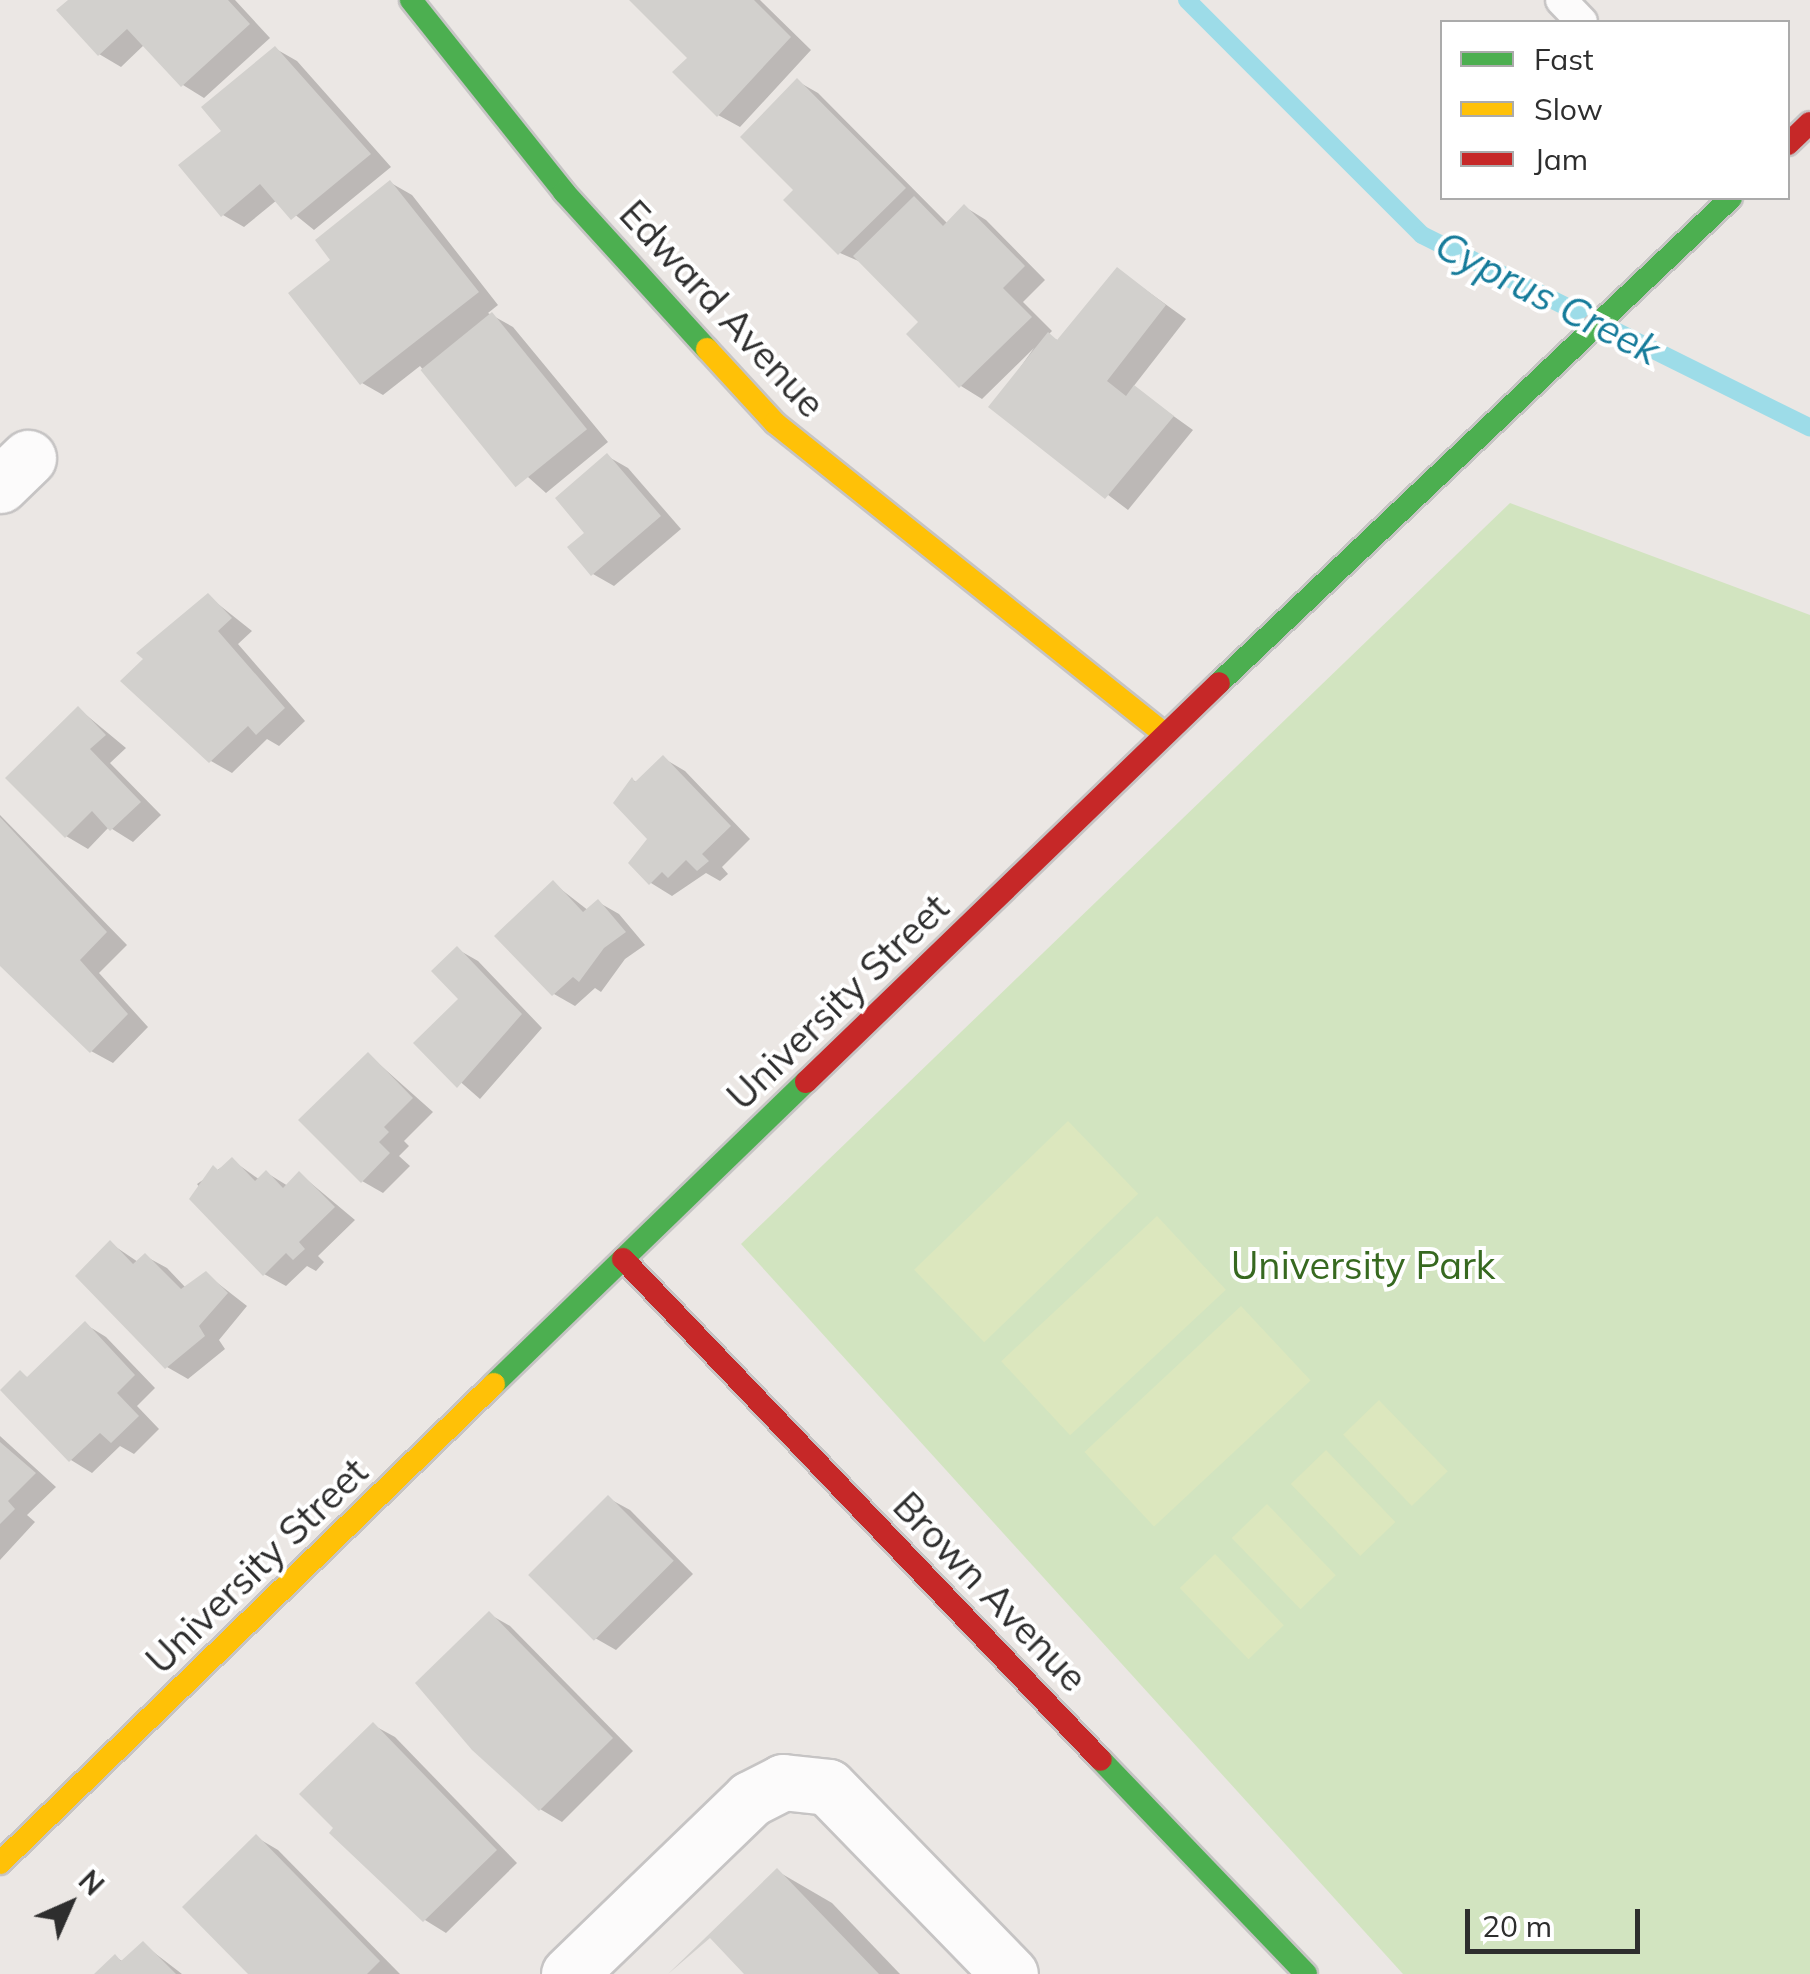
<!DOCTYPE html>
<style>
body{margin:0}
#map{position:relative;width:1810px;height:1974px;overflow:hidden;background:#ebe7e4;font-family:Mulish,sans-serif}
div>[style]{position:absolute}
.green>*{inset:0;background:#d2e4c0}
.pitch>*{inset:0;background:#dce7be;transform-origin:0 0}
.shadow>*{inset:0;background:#0003}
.stream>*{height:18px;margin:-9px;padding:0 9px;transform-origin:9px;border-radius:9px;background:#9ddce8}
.building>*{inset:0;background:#d2d0cd;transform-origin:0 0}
.roads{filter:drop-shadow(2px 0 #c6c4c4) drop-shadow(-2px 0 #c6c4c4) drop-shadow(0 2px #c6c4c4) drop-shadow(0 -2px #c6c4c4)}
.lane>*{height:30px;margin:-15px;padding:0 15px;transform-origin:15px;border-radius:15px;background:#fcfbfb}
.street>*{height:55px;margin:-27.5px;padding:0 27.5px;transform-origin:27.5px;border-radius:27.5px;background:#fcfbfb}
.fast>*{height:22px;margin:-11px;padding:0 11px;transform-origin:11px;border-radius:11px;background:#4caf50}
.slow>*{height:22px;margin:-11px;padding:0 11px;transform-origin:11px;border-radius:11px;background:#ffc107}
.jam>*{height:22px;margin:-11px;padding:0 11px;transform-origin:11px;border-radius:11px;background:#c62828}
span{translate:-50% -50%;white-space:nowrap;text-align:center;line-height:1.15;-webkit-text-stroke:8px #fff;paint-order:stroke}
.street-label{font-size:38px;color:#2e2e2e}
.park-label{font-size:38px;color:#376920}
.water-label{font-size:40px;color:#157b9a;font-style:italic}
.legend{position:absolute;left:1440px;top:20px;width:350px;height:180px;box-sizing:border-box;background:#fff;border:2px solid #ababab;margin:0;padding:12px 18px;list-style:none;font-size:30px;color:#2e2e2e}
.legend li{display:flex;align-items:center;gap:20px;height:50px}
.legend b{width:50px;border:2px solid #ababab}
.north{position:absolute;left:20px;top:1854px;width:100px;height:100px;-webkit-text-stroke:8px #fff;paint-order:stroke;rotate:45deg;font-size:28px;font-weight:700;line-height:40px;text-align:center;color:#2e2e2e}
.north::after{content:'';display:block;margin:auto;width:35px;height:45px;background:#2e2e2e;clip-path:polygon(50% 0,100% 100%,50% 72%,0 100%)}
.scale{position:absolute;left:1465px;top:1909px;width:175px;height:45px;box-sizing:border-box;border:5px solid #2e2e2e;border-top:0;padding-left:12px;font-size:30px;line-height:35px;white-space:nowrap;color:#2e2e2e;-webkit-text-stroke:8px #fff;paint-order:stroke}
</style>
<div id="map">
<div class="green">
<i style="clip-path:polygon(1510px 503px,1810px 615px,1810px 1974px,1403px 1974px,741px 1244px)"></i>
</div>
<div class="pitch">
<i style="left:1068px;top:1121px;width:101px;height:214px;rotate:46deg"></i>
<i style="left:1157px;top:1216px;width:101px;height:213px;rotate:47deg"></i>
<i style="left:1241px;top:1306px;width:102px;height:214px;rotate:47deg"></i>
<i style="left:1379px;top:1400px;width:99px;height:50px;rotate:46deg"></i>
<i style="left:1326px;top:1450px;width:100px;height:49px;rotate:46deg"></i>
<i style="left:1267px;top:1504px;width:99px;height:49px;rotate:46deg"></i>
<i style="left:1215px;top:1554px;width:99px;height:49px;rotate:46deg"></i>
</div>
<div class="shadow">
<i style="clip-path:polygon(71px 0,235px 0,270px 38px,204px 98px,183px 85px,145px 44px,121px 67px,99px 54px)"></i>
<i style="clip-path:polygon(633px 0,760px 0,811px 50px,740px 127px,718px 115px,690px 58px)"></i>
<i style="clip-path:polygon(276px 49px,297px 61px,391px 167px,314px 230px,277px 200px,244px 227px,223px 215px,224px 131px)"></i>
<i style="clip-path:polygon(797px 81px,818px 93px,948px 224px,965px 207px,986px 220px,1045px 280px,1023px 302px,1052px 331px,1048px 335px,1059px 341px,1118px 270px,1186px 319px,1133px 387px,1193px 430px,1128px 510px,992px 407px,1034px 348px,982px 399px,961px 386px,910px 334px,922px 322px,863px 263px,840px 253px,796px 190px)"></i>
<i style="clip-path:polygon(391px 183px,412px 195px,498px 305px,488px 313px,513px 327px,608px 442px,546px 493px,465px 421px,420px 366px,383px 395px,362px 383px,334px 260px)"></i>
<i style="clip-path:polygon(607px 456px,628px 468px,681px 529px,614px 586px,593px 574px,588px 533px)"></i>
<i style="clip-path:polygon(208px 596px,252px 631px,238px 644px,305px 721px,279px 746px,267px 739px,232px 773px,211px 761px)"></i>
<i style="clip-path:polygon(79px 709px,126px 748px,110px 763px,161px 815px,133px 842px,109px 827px,88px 849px,66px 836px)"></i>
<i style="clip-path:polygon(663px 758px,685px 771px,750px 839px,722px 867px,728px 874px,720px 881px,706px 873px,672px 896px,651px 883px,651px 839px,633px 780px,638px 783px)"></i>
<i style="clip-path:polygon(0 815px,127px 945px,99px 973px,148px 1027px,113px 1063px,91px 1051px,0 960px)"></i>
<i style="clip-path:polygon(553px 883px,589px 911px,598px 902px,619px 914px,645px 945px,625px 959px,601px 992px,595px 988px,575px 1006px,554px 994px)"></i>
<i style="clip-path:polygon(457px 949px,478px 961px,542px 1028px,480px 1099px,416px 1043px,462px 999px)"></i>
<i style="clip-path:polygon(369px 1055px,433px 1112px,404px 1141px,409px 1146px,399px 1156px,410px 1166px,383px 1193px,362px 1181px)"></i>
<i style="clip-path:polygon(232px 1160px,260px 1180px,267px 1173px,288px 1186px,300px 1174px,355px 1220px,318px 1256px,324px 1262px,316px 1271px,307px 1266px,286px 1286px,264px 1274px,197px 1184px)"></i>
<i style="clip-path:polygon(110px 1243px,138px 1262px,145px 1256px,167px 1268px,186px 1288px,206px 1274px,247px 1306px,219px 1340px,225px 1349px,188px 1379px,167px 1367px)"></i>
<i style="clip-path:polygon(85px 1324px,106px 1337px,155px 1388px,137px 1406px,159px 1429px,134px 1454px,120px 1446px,92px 1473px,71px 1460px,3px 1391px,20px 1373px,30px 1379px)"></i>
<i style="clip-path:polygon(0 1436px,56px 1487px,27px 1515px,35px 1522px,0 1560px)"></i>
<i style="clip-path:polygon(608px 1498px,630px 1510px,693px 1574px,616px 1650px,595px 1638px)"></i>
<i style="clip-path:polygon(489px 1614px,510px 1626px,633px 1751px,562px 1822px,540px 1809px)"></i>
<i style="clip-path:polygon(373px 1725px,395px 1737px,517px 1863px,446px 1933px,425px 1920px)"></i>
<i style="clip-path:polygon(256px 1837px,278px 1850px,400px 1974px,251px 1974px)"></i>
<i style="clip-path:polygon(777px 1871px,832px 1903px,900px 1974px,748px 1974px)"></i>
<i style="clip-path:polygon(143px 1944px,182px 1974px,98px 1974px,115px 1957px,124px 1962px)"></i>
</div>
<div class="stream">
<i style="left:1187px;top:0;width:332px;rotate:45deg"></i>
<i style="left:1422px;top:235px;width:433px;rotate:26.4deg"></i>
</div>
<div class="building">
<i style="clip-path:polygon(68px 0,228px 0,250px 24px,181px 87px,127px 29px,98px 56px,56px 10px)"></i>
<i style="clip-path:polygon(629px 0,754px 0,791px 37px,717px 117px,672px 72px,687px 58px)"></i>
<i style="clip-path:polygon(275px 46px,371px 154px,291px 220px,260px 184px,221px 217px,178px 165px,221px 131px,201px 107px)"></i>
<i style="clip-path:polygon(797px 78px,906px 188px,838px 255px,783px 200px,793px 190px,740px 137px)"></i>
<i style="clip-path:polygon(390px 180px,479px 292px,360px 385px,288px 293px,330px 260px,315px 240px)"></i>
<i style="clip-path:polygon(914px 196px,943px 226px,964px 204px,1025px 266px,1003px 288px,1032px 317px,959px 388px,906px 334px,918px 322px,853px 256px)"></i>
<i style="clip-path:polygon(1117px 267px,1166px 305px,1107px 381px,1126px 396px,1134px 385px,1174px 416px,1105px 499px,988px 407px,1048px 332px,1057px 340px)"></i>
<i style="left:492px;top:312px;width:151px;height:92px;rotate:51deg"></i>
<i style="clip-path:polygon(607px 453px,661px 516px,591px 576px,567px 547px,584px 533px,555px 498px)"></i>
<i style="clip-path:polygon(208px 593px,232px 618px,218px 631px,285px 708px,256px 735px,248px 726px,209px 763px,120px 681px,143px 659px,136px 653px)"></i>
<i style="clip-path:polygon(78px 706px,106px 735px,90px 749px,141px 802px,110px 831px,92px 811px,65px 838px,5px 778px)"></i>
<i style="clip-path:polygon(663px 755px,731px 826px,702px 854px,709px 861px,697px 871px,686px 860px,668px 878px,662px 872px,649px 885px,628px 863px,647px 839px,613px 803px,632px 777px,635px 782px)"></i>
<i style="clip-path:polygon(0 817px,107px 932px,80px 960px,128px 1014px,90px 1053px,0 966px)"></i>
<i style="clip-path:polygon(553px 880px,583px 912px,598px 899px,626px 932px,604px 948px,579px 982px,573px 977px,552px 996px,494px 936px)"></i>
<i style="clip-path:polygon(457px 946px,522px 1014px,457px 1088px,413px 1043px,458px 999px,431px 971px)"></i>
<i style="clip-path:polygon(368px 1052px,413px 1098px,384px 1127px,389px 1132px,379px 1142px,390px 1153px,361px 1183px,298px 1120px)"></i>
<i style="clip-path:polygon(232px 1157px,255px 1181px,266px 1170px,283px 1188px,299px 1171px,335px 1207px,299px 1242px,305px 1249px,293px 1260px,286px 1253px,263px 1276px,189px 1199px,213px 1165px,218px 1170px)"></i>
<i style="clip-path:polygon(110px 1240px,133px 1264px,145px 1253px,181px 1289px,206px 1271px,228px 1293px,199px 1326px,205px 1336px,165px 1369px,75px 1276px)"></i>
<i style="clip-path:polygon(85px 1321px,135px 1375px,117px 1393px,139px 1416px,111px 1443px,100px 1433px,69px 1462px,0 1390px,20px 1370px,27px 1377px)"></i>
<i style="clip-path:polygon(0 1442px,36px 1473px,8px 1501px,15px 1509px,0 1524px)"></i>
<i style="left:608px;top:1495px;width:93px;height:113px;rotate:45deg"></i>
<i style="clip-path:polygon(489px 1611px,613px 1738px,539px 1811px,472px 1750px,415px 1683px)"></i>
<i style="clip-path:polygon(373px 1722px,497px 1850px,423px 1922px,329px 1833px,333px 1828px,299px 1794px)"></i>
<i style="clip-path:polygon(256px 1834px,380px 1961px,367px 1974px,248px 1974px,182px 1907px)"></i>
<i style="clip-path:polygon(777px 1868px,879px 1974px,744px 1974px,710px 1938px,668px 1974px)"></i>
<i style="clip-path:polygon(143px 1941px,176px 1974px,94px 1974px,115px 1954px,121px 1961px)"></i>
</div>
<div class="roads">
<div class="lane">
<i style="left:1561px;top:0;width:30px;rotate:46deg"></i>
</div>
<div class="street">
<i style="left:0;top:485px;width:39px;rotate:-44deg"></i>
<i style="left:569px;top:1974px;width:252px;rotate:-44deg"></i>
<i style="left:750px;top:1799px;width:37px;rotate:-27deg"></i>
<i style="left:783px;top:1782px;width:45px;rotate:6.3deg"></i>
<i style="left:828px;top:1787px;width:261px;rotate:45.8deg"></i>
</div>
<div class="fast">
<i style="left:411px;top:0;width:246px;rotate:51.4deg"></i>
<i style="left:564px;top:192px;width:212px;rotate:47.7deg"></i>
<i style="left:1219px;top:683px;width:705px;rotate:-43.45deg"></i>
<i style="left:494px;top:1384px;width:434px;rotate:-44.1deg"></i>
<i style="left:1101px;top:1760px;width:296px;rotate:46.2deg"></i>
</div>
<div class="slow">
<i style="left:707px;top:349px;width:100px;rotate:47.4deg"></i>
<i style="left:775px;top:423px;width:499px;rotate:38.6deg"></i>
<i style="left:0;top:1863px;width:688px;rotate:-44.12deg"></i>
</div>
<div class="jam">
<i style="left:1788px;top:144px;width:30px;rotate:-44deg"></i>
<i style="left:806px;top:1082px;width:574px;rotate:-44.01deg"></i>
<i style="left:623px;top:1259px;width:692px;rotate:46.35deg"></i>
</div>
</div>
<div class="street-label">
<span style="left:722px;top:309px;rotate:47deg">Edward Avenue</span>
<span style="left:838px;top:1002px;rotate:-44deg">University Street</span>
<span style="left:257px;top:1566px;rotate:-44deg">University Street</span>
<span style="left:990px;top:1592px;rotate:46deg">Brown Avenue</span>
</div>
<div class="park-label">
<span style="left:1363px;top:1266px">University Park</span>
</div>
<div class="water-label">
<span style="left:1548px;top:297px;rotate:27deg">Cyprus Creek</span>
</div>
<ul class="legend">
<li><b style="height:12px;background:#4caf50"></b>Fast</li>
<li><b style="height:12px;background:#ffc107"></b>Slow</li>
<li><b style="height:12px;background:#c62828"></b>Jam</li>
</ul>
<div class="north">N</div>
<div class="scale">20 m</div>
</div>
